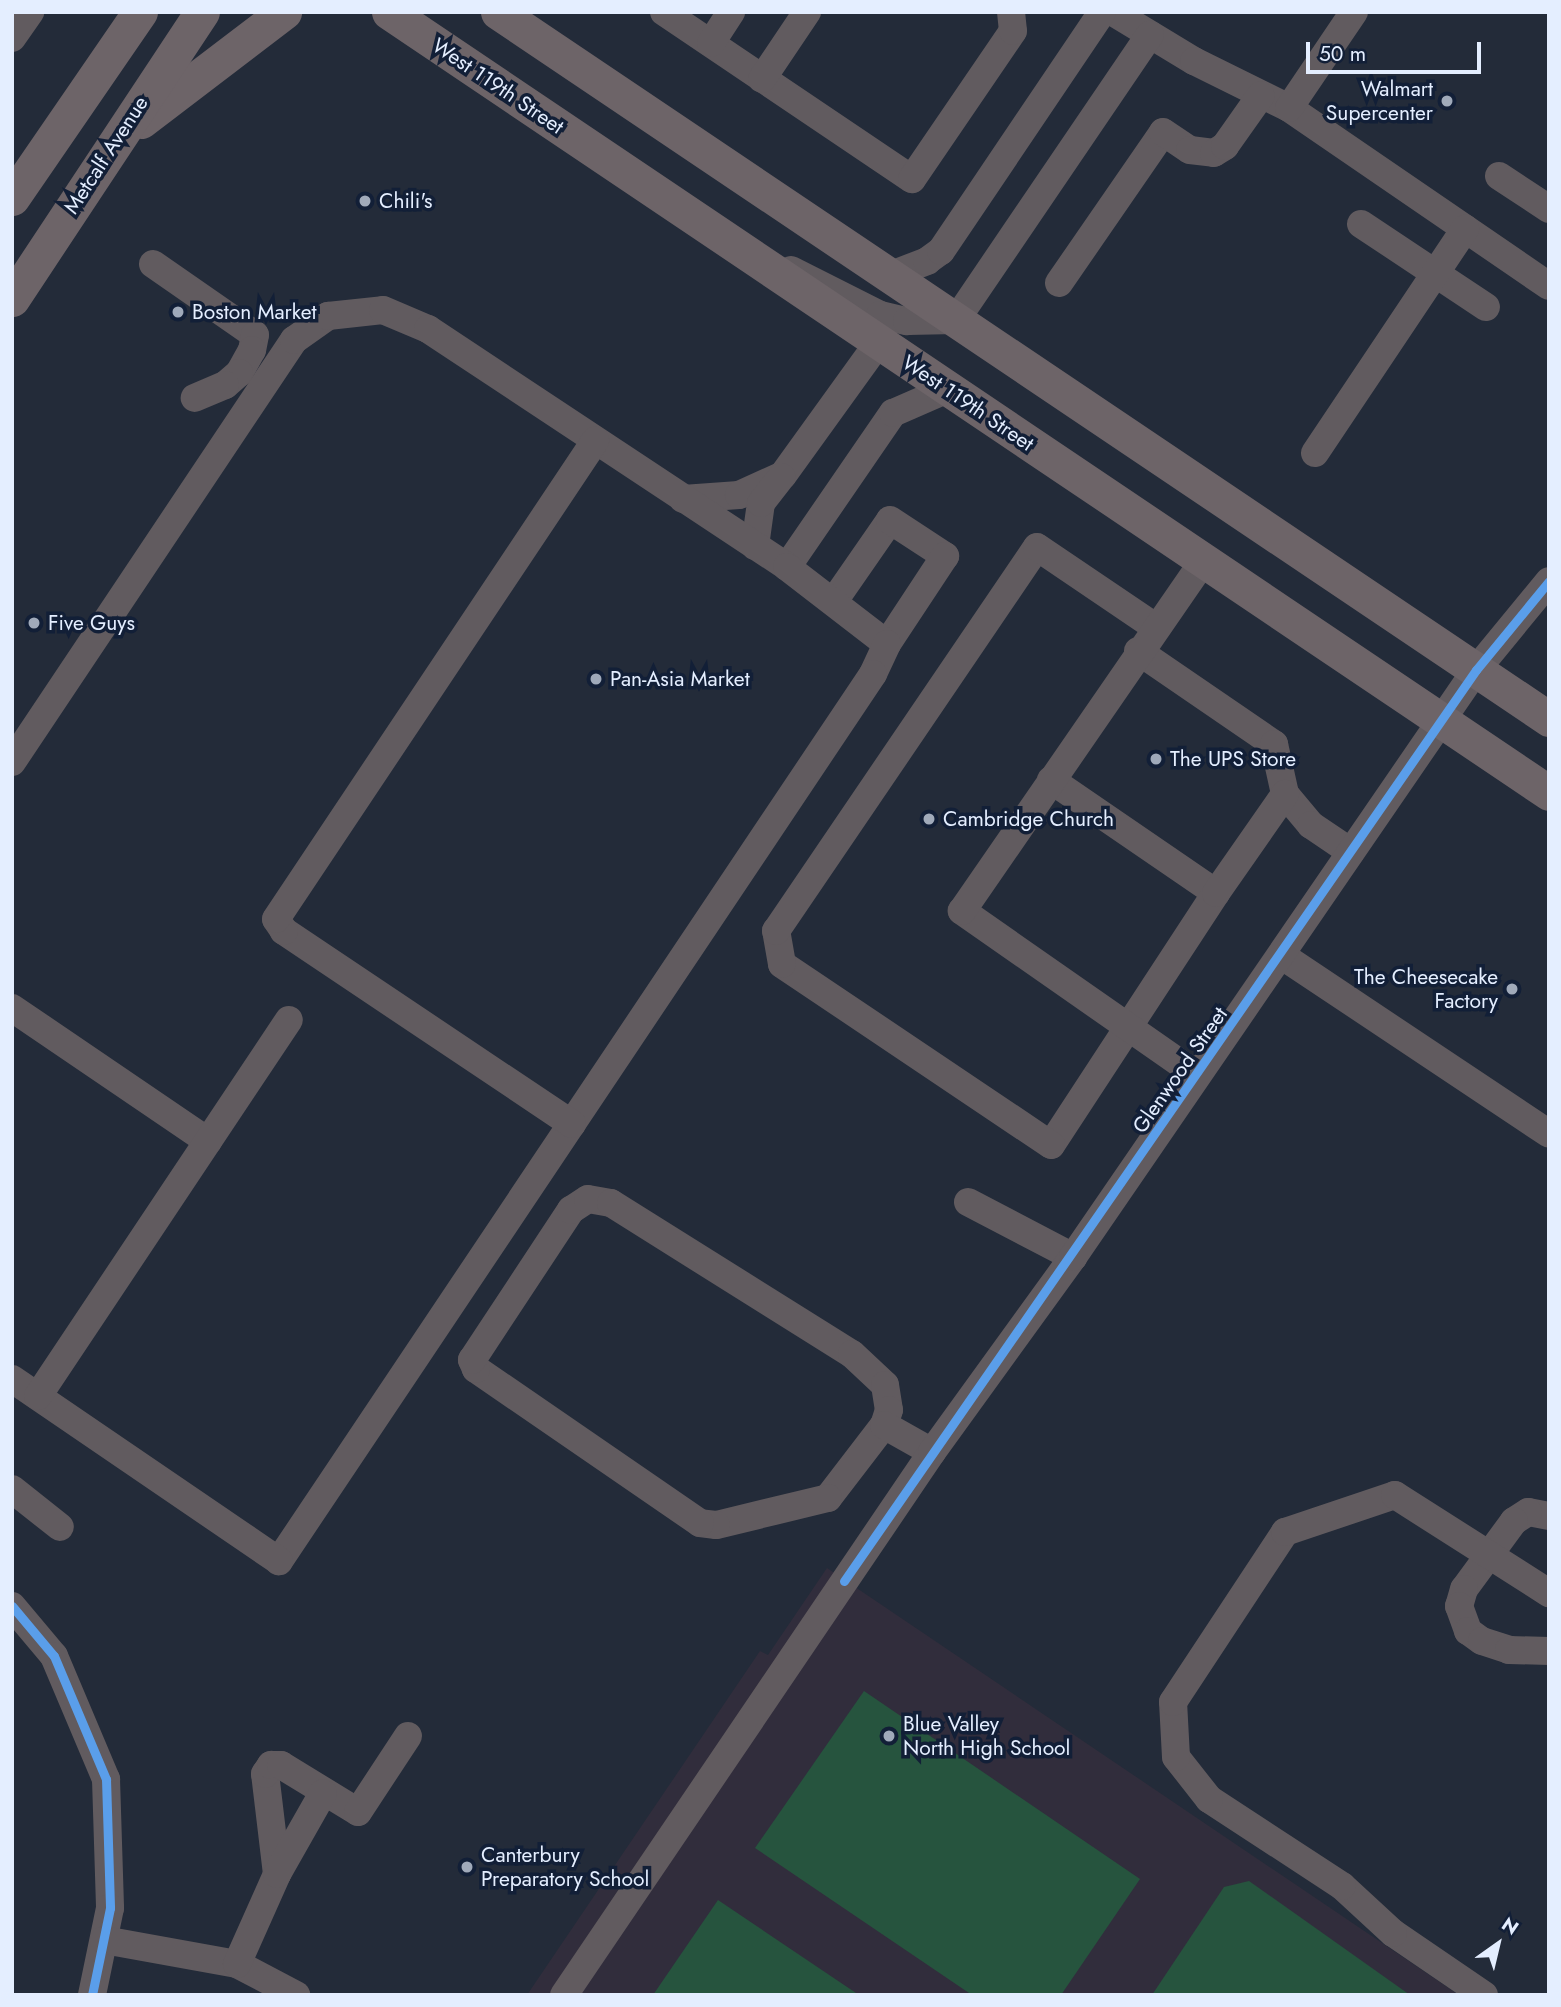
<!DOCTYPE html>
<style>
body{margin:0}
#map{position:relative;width:1561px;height:2007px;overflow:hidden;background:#232b39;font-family:Jost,sans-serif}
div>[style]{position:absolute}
.education>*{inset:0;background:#312d3c}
.green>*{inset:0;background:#26543e}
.minor>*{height:28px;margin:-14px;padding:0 14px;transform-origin:14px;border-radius:14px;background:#615b5f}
.major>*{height:35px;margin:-17.5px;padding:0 17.5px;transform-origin:17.5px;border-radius:17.5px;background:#6d6468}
.cycleway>*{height:9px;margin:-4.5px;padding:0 4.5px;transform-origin:4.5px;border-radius:4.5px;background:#5a9eea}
.dots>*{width:19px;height:19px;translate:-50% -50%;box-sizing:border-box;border:4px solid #121f37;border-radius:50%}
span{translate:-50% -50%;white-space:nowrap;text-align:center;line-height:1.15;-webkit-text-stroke:7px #121f37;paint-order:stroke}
.street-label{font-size:21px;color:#e4eeff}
.poi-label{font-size:21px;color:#e4eeff}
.right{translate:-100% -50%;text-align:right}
.left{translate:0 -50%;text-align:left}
.frame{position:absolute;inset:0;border:14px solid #e4eeff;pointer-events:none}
.north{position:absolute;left:1463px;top:1909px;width:70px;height:70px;-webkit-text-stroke:5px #121f37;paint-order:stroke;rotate:34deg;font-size:19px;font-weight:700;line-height:28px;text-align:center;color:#e4eeff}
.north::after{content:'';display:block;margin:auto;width:24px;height:32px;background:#e4eeff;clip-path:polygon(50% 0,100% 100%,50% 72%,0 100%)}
.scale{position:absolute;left:1306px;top:42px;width:175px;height:32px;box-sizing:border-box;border:4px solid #e4eeff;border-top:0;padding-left:9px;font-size:21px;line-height:24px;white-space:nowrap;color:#e4eeff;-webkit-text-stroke:5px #121f37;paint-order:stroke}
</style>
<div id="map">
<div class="education">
<i style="clip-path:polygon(827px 1568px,1459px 1995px,527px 1995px,760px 1651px,768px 1655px)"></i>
</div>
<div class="green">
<i style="clip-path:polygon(864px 1691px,1140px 1879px,1061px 1995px,972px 1995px,755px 1848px)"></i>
<i style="clip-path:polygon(1249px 1881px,1410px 1995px,1152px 1995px,1224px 1887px)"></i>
<i style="clip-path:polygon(718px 1900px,859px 1995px,653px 1995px)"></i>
</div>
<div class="minor">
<i style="left:664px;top:12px;width:299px;rotate:34deg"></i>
<i style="left:912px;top:179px;width:179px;rotate:-55.7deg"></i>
<i style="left:1013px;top:31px;width:19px;rotate:-96deg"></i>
<i style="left:1113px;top:12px;width:95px;rotate:31.2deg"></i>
<i style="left:1194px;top:61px;width:106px;rotate:26.3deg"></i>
<i style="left:1289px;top:108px;width:315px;rotate:34.4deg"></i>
<i style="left:12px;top:38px;width:32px;rotate:-55deg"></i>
<i style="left:711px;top:43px;width:37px;rotate:-57deg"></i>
<i style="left:762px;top:79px;width:81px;rotate:-56.1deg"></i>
<i style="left:1289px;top:108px;width:116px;rotate:-55.9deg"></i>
<i style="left:1499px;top:176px;width:60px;rotate:33.4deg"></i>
<i style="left:1361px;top:224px;width:150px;rotate:33.6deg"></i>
<i style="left:153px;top:264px;width:124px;rotate:34.8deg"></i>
<i style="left:255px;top:335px;width:15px;rotate:101deg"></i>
<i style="left:252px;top:350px;width:26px;rotate:119deg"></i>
<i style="left:239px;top:373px;width:18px;rotate:139deg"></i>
<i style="left:225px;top:385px;width:33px;rotate:157deg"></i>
<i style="left:791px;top:270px;width:100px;rotate:26.8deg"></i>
<i style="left:880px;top:315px;width:28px;rotate:13deg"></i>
<i style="left:907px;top:321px;width:49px;rotate:-1.2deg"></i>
<i style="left:956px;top:320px;width:345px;rotate:-55.8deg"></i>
<i style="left:891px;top:275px;width:39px;rotate:-21deg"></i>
<i style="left:927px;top:261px;width:17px;rotate:-36deg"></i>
<i style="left:941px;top:251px;width:288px;rotate:-56deg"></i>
<i style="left:1059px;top:283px;width:183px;rotate:-55.4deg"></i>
<i style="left:1163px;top:132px;width:32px;rotate:34deg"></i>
<i style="left:1190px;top:150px;width:24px;rotate:7deg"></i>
<i style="left:1214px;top:153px;width:13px;rotate:-32deg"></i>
<i style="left:1225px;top:146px;width:62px;rotate:-54.8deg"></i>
<i style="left:1315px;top:453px;width:270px;rotate:-56.2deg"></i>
<i style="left:683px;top:499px;width:56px;rotate:-4.1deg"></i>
<i style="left:739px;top:495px;width:48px;rotate:-24.4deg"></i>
<i style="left:783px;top:475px;width:164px;rotate:-54.2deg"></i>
<i style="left:755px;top:546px;width:43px;rotate:-82.1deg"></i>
<i style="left:761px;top:503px;width:33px;rotate:-52deg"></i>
<i style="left:787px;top:567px;width:187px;rotate:-55.5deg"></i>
<i style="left:893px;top:413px;width:60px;rotate:-23.6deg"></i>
<i style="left:834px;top:601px;width:98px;rotate:-55.3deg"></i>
<i style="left:890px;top:520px;width:66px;rotate:33.2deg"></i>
<i style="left:945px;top:556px;width:105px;rotate:123.4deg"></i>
<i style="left:1138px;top:651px;width:165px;rotate:34.4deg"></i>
<i style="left:1274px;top:744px;width:51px;rotate:77.6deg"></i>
<i style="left:1285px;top:794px;width:40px;rotate:50deg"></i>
<i style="left:1311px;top:825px;width:48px;rotate:34deg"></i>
<i style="left:12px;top:762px;width:508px;rotate:-56.25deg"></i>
<i style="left:294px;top:340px;width:42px;rotate:-35.2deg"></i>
<i style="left:328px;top:316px;width:55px;rotate:-6.2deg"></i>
<i style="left:383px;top:310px;width:49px;rotate:22.9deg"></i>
<i style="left:428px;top:329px;width:431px;rotate:33.5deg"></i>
<i style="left:787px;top:567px;width:126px;rotate:37.6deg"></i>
<i style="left:887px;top:644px;width:33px;rotate:115deg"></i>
<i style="left:873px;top:674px;width:1068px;rotate:123.81deg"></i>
<i style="left:279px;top:1561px;width:323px;rotate:-145.7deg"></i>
<i style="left:1051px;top:780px;width:200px;rotate:34.4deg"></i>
<i style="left:1216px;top:893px;width:301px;rotate:123.2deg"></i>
<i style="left:1051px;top:1145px;width:324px;rotate:-146.1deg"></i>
<i style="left:782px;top:964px;width:34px;rotate:-100deg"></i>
<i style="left:776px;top:931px;width:464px;rotate:-55.8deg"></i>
<i style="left:1037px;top:547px;width:143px;rotate:34.1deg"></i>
<i style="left:1216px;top:893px;width:121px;rotate:-55.1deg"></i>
<i style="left:1281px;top:955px;width:322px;rotate:33.7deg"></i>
<i style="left:12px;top:1008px;width:237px;rotate:34.2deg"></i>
<i style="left:1197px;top:1075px;width:287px;rotate:-145.1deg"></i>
<i style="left:962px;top:911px;width:425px;rotate:-55.4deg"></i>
<i style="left:572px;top:1124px;width:347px;rotate:-146.2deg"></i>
<i style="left:284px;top:931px;width:14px;rotate:-124deg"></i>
<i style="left:276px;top:919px;width:575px;rotate:-56.28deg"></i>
<i style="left:968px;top:1202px;width:119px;rotate:27.6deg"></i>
<i style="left:38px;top:1396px;width:452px;rotate:-56.3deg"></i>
<i style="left:884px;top:1425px;width:92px;rotate:127.5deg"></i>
<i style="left:828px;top:1498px;width:115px;rotate:166.4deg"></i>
<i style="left:716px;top:1525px;width:16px;rotate:-173deg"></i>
<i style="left:700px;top:1523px;width:272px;rotate:-145.5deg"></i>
<i style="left:476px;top:1369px;width:10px;rotate:-114deg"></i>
<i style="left:472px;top:1360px;width:180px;rotate:-56.6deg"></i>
<i style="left:571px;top:1210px;width:20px;rotate:-33deg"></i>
<i style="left:588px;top:1199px;width:23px;rotate:10deg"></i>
<i style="left:611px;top:1203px;width:284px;rotate:32.1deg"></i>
<i style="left:852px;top:1354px;width:45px;rotate:43.2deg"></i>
<i style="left:885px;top:1385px;width:25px;rotate:81deg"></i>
<i style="left:889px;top:1410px;width:16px;rotate:108deg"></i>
<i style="left:884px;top:1425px;width:55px;rotate:29.4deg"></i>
<i style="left:12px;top:1489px;width:61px;rotate:38.4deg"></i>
<i style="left:1549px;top:1516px;width:21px;rotate:-169deg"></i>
<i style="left:1528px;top:1512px;width:17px;rotate:147deg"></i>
<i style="left:1514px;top:1521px;width:84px;rotate:126.3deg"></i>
<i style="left:1464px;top:1589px;width:18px;rotate:106deg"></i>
<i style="left:1459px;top:1606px;width:27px;rotate:70deg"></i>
<i style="left:1468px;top:1631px;width:17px;rotate:36deg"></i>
<i style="left:1482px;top:1641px;width:28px;rotate:18deg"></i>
<i style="left:1509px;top:1650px;width:40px;rotate:1.4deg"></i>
<i style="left:12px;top:1606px;width:65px;rotate:50deg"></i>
<i style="left:54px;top:1656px;width:134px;rotate:67.1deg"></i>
<i style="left:106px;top:1779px;width:129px;rotate:88.2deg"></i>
<i style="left:110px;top:1908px;width:89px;rotate:101.7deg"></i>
<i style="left:277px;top:1874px;width:101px;rotate:-96.8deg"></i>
<i style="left:265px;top:1774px;width:11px;rotate:-56deg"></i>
<i style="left:271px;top:1765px;width:10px"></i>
<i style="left:281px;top:1765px;width:90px;rotate:31.4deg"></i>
<i style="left:358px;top:1812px;width:91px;rotate:-56.7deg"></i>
<i style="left:104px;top:1940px;width:135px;rotate:10.2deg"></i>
<i style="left:237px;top:1964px;width:67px;rotate:27.7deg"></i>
<i style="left:237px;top:1964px;width:98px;rotate:-66deg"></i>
<i style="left:277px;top:1874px;width:93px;rotate:-60.4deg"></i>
<i style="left:564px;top:1995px;width:656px;rotate:-55.87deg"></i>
<i style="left:932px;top:1452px;width:241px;rotate:-54.1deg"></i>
<i style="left:1073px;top:1257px;width:712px;rotate:-55.53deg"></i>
<i style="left:1476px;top:670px;width:115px;rotate:-50.6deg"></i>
<i style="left:1484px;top:1995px;width:110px;rotate:-145.7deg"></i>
<i style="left:1393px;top:1933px;width:69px;rotate:-137.3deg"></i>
<i style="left:1342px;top:1886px;width:159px;rotate:-146.8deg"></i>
<i style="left:1209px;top:1799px;width:53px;rotate:-128.2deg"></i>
<i style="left:1176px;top:1757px;width:55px;rotate:-93.1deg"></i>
<i style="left:1173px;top:1702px;width:204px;rotate:-56.6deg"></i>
<i style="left:1285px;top:1532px;width:116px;rotate:-18.6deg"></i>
<i style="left:1395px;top:1495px;width:183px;rotate:32.5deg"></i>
</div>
<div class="major">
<i style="left:389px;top:12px;width:1398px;rotate:33.95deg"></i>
<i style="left:498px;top:12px;width:1267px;rotate:33.93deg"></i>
<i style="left:141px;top:121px;width:180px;rotate:-37.3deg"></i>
<i style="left:12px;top:198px;width:226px;rotate:-55.5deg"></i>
<i style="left:12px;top:299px;width:344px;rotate:-56.5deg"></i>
</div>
<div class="cycleway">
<i style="left:844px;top:1581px;width:1109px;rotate:-55.25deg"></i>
<i style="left:1476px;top:670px;width:115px;rotate:-50.6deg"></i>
<i style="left:12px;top:1606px;width:65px;rotate:50deg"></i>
<i style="left:54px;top:1656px;width:134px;rotate:67.1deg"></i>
<i style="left:106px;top:1779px;width:129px;rotate:88.2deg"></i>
<i style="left:110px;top:1908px;width:89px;rotate:101.7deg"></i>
</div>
<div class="dots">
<i style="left:1447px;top:101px;background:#a0aaba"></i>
<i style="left:365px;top:201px;background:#a0aaba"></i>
<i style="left:178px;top:312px;background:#a0aaba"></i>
<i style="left:34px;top:623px;background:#a0aaba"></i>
<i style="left:596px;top:679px;background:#a0aaba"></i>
<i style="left:1156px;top:759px;background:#a0aaba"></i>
<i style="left:929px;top:819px;background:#a0aaba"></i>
<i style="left:1512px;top:989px;background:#a0aaba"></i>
<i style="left:889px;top:1736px;background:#a0aaba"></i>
<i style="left:467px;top:1867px;background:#a0aaba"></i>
</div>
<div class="street-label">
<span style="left:498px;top:86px;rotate:34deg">West 119th Street</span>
<span style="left:106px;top:155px;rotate:-57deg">Metcalf Avenue</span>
<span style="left:968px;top:403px;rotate:34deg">West 119th Street</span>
<span style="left:1180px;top:1070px;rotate:-55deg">Glenwood Street</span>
</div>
<div class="poi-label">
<span class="right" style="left:1433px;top:101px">Walmart<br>Supercenter</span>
<span class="left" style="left:379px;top:201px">Chili's</span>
<span class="left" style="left:192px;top:312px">Boston Market</span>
<span class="left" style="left:48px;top:623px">Five Guys</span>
<span class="left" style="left:610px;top:679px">Pan-Asia Market</span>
<span class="left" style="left:1170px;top:759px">The UPS Store</span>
<span class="left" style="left:943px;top:819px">Cambridge Church</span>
<span class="right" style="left:1498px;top:989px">The Cheesecake<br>Factory</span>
<span class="left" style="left:903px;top:1736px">Blue Valley<br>North High School</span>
<span class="left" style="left:481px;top:1867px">Canterbury<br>Preparatory School</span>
</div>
<div class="frame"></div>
<div class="north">N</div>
<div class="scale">50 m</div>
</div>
